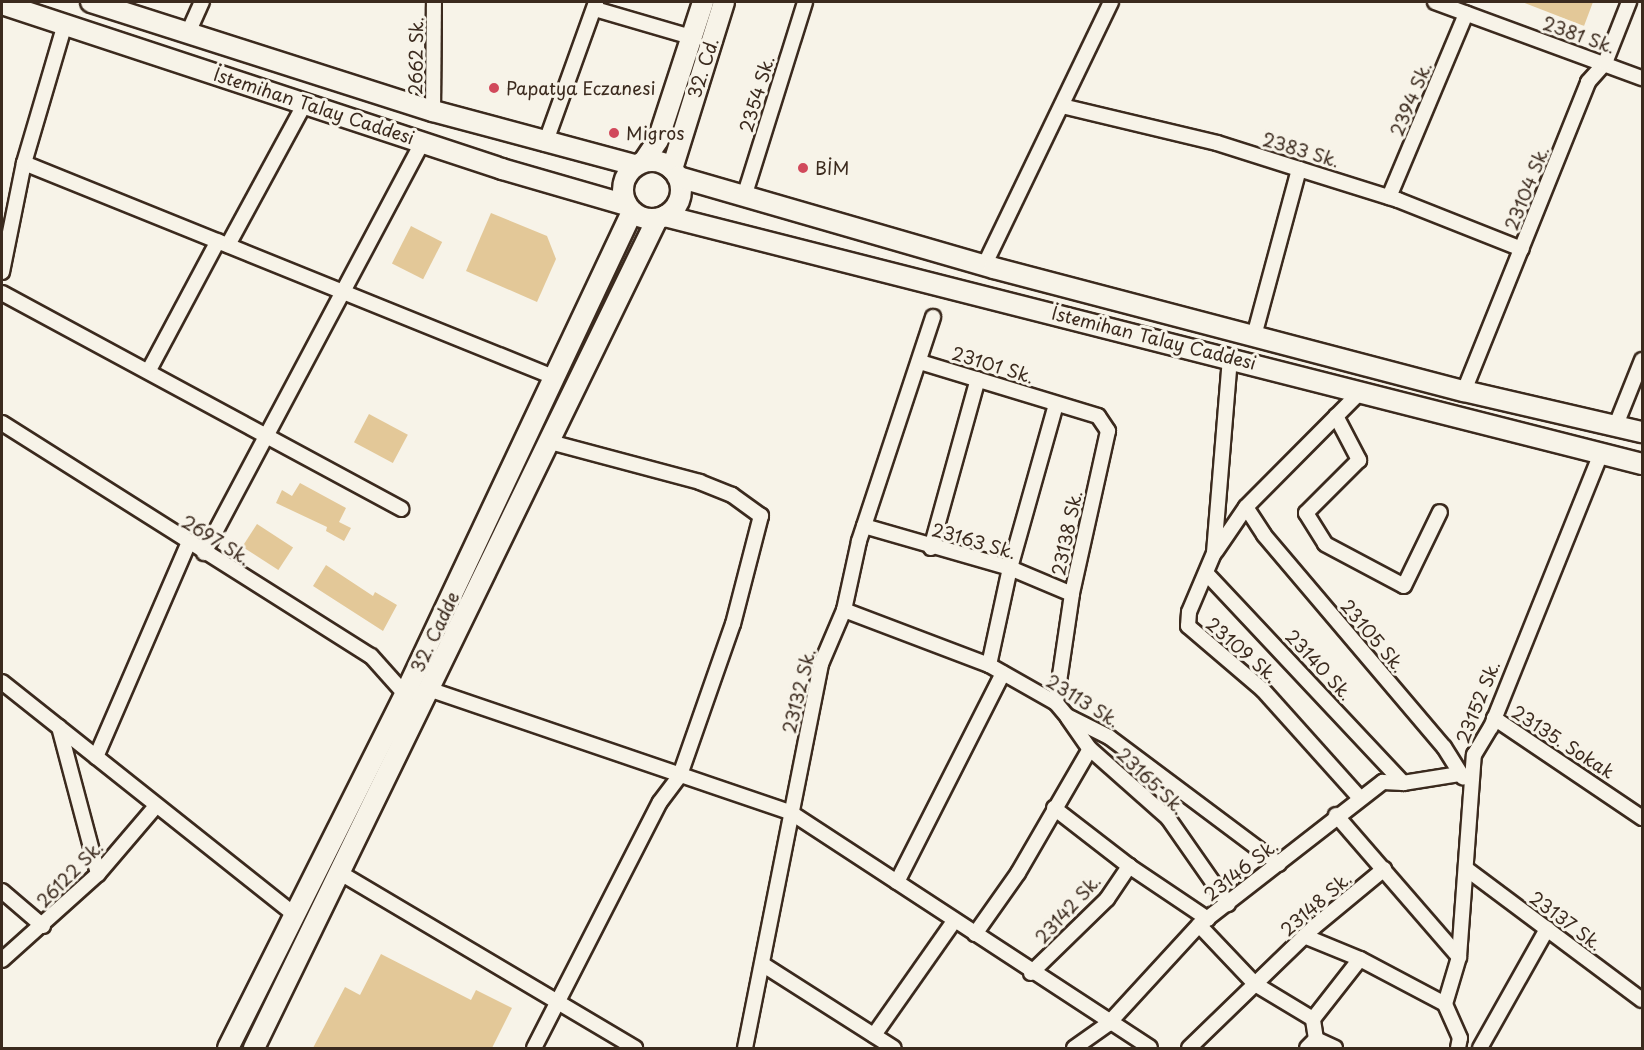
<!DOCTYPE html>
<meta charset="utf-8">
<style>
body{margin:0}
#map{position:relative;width:1644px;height:1050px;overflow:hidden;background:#f7f3e8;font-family:"Playpen Sans",sans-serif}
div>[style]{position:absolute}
.building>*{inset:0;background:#e3c898;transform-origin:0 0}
.roads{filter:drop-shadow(2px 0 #3b2a1e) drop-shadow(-2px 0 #3b2a1e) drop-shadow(0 2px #3b2a1e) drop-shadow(0 -2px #3b2a1e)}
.street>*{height:14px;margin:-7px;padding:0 7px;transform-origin:7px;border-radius:7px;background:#f7f3e8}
.secondary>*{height:20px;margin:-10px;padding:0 10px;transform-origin:10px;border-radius:10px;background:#f7f3e8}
.secondary>.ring{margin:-10px;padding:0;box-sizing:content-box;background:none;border:20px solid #f7f3e8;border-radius:50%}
.dots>*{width:16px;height:16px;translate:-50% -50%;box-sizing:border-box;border:3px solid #f7f3e8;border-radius:50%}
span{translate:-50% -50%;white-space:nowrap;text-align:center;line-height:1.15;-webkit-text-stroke:6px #f7f3e8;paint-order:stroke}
.street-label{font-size:18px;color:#3b2a1e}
.poi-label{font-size:18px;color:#3b2a1e}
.left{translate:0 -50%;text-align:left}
.frame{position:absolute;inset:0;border:3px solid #3b2a1e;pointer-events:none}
</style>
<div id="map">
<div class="building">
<i style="clip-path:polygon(1522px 2px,1593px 2px,1584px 26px)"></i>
<i style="clip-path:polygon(491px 213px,547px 236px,556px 259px,537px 302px,466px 271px)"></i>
<i style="left:411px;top:226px;width:35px;height:42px;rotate:27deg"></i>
<i style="left:369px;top:414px;width:44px;height:32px;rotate:28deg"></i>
<i style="clip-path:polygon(300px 483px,346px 508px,339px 522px,351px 528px,344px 541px,326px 531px,327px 527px,276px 503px,282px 490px,292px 496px)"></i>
<i style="left:257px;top:524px;width:43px;height:27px;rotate:33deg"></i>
<i style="clip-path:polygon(326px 565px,373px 596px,375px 592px,397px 605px,383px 631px,313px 586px)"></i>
<i style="clip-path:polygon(381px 954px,471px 1000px,476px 990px,512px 1008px,492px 1048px,313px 1048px,345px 987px,360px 995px)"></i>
</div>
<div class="roads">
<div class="street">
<i style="left:1435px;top:2px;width:221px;rotate:20.2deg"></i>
<i style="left:595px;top:9px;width:100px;rotate:16.3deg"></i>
<i style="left:188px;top:33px;width:34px;rotate:-66deg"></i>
<i style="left:1062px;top:106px;width:159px;rotate:13.4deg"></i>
<i style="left:1217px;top:143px;width:86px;rotate:17.6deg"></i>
<i style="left:1299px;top:169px;width:104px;rotate:17.4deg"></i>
<i style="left:1398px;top:200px;width:133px;rotate:21.6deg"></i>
<i style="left:433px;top:111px;width:109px;rotate:-89.5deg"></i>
<i style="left:545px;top:144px;width:151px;rotate:-70.2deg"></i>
<i style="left:24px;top:163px;width:574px;rotate:22.01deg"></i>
<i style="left:744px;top:197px;width:204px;rotate:-72.6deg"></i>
<i style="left:1389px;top:197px;width:199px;rotate:-67.2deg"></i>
<i style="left:228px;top:245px;width:162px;rotate:-61.5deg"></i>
<i style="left:984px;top:266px;width:293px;rotate:-64.3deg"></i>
<i style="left:2px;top:272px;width:111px;rotate:-78.6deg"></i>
<i style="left:24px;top:163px;width:145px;rotate:-73.6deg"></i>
<i style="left:2px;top:293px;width:454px;rotate:28.4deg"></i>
<i style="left:1254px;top:336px;width:173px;rotate:-74.9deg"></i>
<i style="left:1230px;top:358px;width:196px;rotate:94.7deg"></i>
<i style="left:1214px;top:553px;width:64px;rotate:113deg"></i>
<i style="left:1189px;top:612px;width:14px;rotate:94deg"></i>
<i style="left:1188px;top:626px;width:99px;rotate:40.5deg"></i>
<i style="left:1263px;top:690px;width:145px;rotate:48.1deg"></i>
<i style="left:920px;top:362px;width:186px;rotate:16.9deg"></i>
<i style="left:1098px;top:416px;width:18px;rotate:56deg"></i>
<i style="left:1108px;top:431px;width:167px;rotate:102.5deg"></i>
<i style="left:1072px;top:594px;width:110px;rotate:98.4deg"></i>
<i style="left:149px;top:370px;width:146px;rotate:-61.9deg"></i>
<i style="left:1464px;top:391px;width:333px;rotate:-68.1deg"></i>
<i style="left:1588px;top:82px;width:25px;rotate:-48deg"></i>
<i style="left:1605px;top:63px;width:66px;rotate:-68.5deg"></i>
<i style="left:1336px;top:416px;width:50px;rotate:62.4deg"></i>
<i style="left:1359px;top:460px;width:75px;rotate:135deg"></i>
<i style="left:1306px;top:513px;width:36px;rotate:58deg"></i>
<i style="left:1325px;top:544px;width:89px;rotate:28deg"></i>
<i style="left:1404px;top:586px;width:82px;rotate:-64.1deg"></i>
<i style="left:2px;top:423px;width:436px;rotate:32.3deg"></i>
<i style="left:371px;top:656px;width:51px;rotate:48.2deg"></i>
<i style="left:1616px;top:425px;width:70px;rotate:-68.2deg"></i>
<i style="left:1246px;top:507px;width:33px;rotate:57deg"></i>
<i style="left:1264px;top:535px;width:278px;rotate:49.7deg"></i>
<i style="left:1444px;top:747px;width:36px;rotate:58deg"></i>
<i style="left:864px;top:526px;width:152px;rotate:16deg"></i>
<i style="left:1010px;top:568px;width:67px;rotate:22.8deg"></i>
<i style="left:931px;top:548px;width:175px;rotate:-74.5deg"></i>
<i style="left:1216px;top:551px;width:53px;rotate:-55.7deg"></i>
<i style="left:1246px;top:507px;width:163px;rotate:-45.2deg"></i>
<i style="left:204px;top:553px;width:464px;rotate:-62deg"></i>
<i style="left:1207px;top:574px;width:287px;rotate:46.8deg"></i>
<i style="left:844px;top:610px;width:155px;rotate:20.8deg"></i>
<i style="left:989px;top:665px;width:77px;rotate:29.6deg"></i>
<i style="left:1056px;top:703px;width:17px;rotate:50deg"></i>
<i style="left:1067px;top:716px;width:47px;rotate:26.6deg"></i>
<i style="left:1109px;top:737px;width:212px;rotate:36.8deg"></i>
<i style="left:989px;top:665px;width:99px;rotate:-77.8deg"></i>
<i style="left:1010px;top:568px;width:170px;rotate:-74.3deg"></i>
<i style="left:2px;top:682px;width:374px;rotate:38.5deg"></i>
<i style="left:431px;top:690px;width:379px;rotate:18.8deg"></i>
<i style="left:790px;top:812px;width:430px;rotate:33.2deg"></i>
<i style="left:1068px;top:718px;width:38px;rotate:55deg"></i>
<i style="left:1090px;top:749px;width:104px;rotate:41.5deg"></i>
<i style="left:1168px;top:818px;width:105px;rotate:55.1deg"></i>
<i style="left:1494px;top:718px;width:179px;rotate:34deg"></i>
<i style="left:59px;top:727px;width:152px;rotate:75.1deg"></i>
<i style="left:96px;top:757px;width:232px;rotate:-66.6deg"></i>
<i style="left:1054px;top:808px;width:95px;rotate:37.7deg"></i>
<i style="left:1129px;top:866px;width:95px;rotate:33.9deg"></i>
<i style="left:1336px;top:815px;width:188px;rotate:49.1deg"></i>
<i style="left:1468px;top:870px;width:217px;rotate:36.8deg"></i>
<i style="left:342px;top:874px;width:341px;rotate:30.7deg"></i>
<i style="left:897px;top:882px;width:234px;rotate:-63.1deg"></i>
<i style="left:2px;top:891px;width:54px;rotate:40.5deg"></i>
<i style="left:1199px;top:925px;width:81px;rotate:46.5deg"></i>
<i style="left:1255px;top:984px;width:68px;rotate:31.1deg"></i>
<i style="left:975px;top:934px;width:75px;rotate:-54.8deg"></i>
<i style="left:1018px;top:873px;width:143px;rotate:-59.9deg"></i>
<i style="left:1304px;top:936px;width:61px;rotate:22.3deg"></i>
<i style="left:1360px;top:959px;width:96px;rotate:27.9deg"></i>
<i style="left:2px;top:960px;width:129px;rotate:-41.9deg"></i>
<i style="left:98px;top:874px;width:89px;rotate:-49.5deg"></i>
<i style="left:762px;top:964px;width:156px;rotate:32.5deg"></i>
<i style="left:1031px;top:973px;width:106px;rotate:-44.2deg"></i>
<i style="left:1107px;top:899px;width:40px;rotate:-56deg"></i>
<i style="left:874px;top:1035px;width:139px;rotate:-54.9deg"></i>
<i style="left:1316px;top:1039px;width:21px;rotate:25deg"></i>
<i style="left:534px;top:1048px;width:276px;rotate:-62.9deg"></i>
<i style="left:660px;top:802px;width:34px;rotate:-53deg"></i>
<i style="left:680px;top:775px;width:160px;rotate:-70.7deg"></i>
<i style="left:733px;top:624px;width:112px;rotate:-75.5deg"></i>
<i style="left:761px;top:516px;width:36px;rotate:-144deg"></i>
<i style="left:732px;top:495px;width:35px;rotate:-158deg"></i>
<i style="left:700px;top:482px;width:155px;rotate:-165.1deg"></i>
<i style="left:745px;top:1048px;width:391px;rotate:-78.8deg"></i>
<i style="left:821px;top:664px;width:59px;rotate:-66.9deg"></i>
<i style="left:844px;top:610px;width:71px;rotate:-77.7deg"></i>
<i style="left:859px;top:541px;width:236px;rotate:-71.7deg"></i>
<i style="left:1074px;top:1048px;width:42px;rotate:-35.2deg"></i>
<i style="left:1108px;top:1024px;width:134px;rotate:-47.4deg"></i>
<i style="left:1199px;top:925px;width:233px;rotate:-37.9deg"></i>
<i style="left:1383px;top:782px;width:20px;rotate:3deg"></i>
<i style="left:1403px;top:783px;width:57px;rotate:-9.1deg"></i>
<i style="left:1189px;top:1048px;width:174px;rotate:-44.1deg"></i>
<i style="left:1314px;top:927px;width:91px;rotate:-39.6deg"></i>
<i style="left:1307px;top:1048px;width:13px;rotate:-45deg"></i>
<i style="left:1316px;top:1039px;width:20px;rotate:-99deg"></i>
<i style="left:1313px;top:1019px;width:76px;rotate:-51.9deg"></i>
<i style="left:1458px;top:1048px;width:10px;rotate:-79deg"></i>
<i style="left:1460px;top:1038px;width:37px;rotate:-114deg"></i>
<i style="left:1445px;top:1004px;width:49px;rotate:-73.4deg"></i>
<i style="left:1459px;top:957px;width:203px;rotate:-85.8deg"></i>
<i style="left:1474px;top:755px;width:33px;rotate:-59deg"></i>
<i style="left:1491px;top:727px;width:295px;rotate:-68.1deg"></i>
<i style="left:1480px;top:1048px;width:137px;rotate:-60.6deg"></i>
</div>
<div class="secondary">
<i style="left:91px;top:2px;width:359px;rotate:17.7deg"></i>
<i style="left:433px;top:111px;width:208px;rotate:15deg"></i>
<i style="left:2px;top:4px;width:527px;rotate:18.26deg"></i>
<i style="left:502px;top:169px;width:130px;rotate:16.1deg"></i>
<i class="ring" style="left:623px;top:161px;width:38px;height:38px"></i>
<i style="left:644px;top:161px;width:25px;rotate:-56deg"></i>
<i style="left:658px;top:140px;width:145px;rotate:-71.9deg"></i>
<i style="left:672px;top:169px;width:175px;rotate:-72.7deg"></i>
<i style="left:678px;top:177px;width:329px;rotate:16.1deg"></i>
<i style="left:994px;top:268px;width:486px;rotate:14.7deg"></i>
<i style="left:1464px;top:391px;width:183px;rotate:13deg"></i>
<i style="left:665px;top:216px;width:1008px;rotate:14.24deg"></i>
<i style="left:228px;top:1048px;width:396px;rotate:-63.4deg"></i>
<i style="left:405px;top:694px;width:533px;rotate:-64.78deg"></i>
<i style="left:254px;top:1048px;width:922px;rotate:-64.07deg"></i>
</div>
</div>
<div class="dots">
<i style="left:494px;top:88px;background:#d1495b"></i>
<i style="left:614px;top:133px;background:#d1495b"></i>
<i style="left:803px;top:168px;background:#d1495b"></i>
</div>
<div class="street-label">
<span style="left:1579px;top:35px;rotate:20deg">2381 Sk.</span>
<span style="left:416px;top:56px;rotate:-89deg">2662 Sk.</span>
<span style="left:703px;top:68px;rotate:-72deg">32. Cd.</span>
<span style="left:757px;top:94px;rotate:-73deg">2354 Sk.</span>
<span style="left:1411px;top:99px;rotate:-67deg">2394 Sk.</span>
<span style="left:314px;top:106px;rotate:18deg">İstemihan Talay Caddesi</span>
<span style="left:1301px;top:150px;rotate:17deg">2383 Sk.</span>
<span style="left:1527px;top:188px;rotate:-68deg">23104 Sk.</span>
<span style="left:1154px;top:338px;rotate:14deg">İstemihan Talay Caddesi</span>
<span style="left:993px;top:365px;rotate:17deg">23101 Sk.</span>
<span style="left:1067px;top:533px;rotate:-78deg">23138 Sk.</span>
<span style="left:216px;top:540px;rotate:32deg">2697 Sk.</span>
<span style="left:974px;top:541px;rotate:16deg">23163 Sk.</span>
<span style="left:435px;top:632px;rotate:-64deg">32. Cadde</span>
<span style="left:1373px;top:636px;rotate:50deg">23105 Sk.</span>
<span style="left:1242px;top:650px;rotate:41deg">23109 Sk.</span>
<span style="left:1319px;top:665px;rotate:47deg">23140 Sk.</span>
<span style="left:799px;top:691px;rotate:-76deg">23132 Sk.</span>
<span style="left:1083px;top:701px;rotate:32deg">23113 Sk.</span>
<span style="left:1478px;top:702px;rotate:-68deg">23152 Sk.</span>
<span style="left:1563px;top:742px;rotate:33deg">23135. Sokak</span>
<span style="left:1151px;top:781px;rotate:44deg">23165 Sk.</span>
<span style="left:1241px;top:870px;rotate:-38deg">23146 Sk.</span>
<span style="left:70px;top:874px;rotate:-45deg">26122 Sk.</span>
<span style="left:1316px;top:904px;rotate:-41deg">23148 Sk.</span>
<span style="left:1068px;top:909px;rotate:-47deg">23142 Sk.</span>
<span style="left:1566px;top:921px;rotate:37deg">23137 Sk.</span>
</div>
<div class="poi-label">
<span class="left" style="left:506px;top:88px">Papatya Eczanesi</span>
<span class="left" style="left:626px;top:133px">Migros</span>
<span class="left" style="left:815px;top:168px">BİM</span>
</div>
<div class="frame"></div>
</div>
